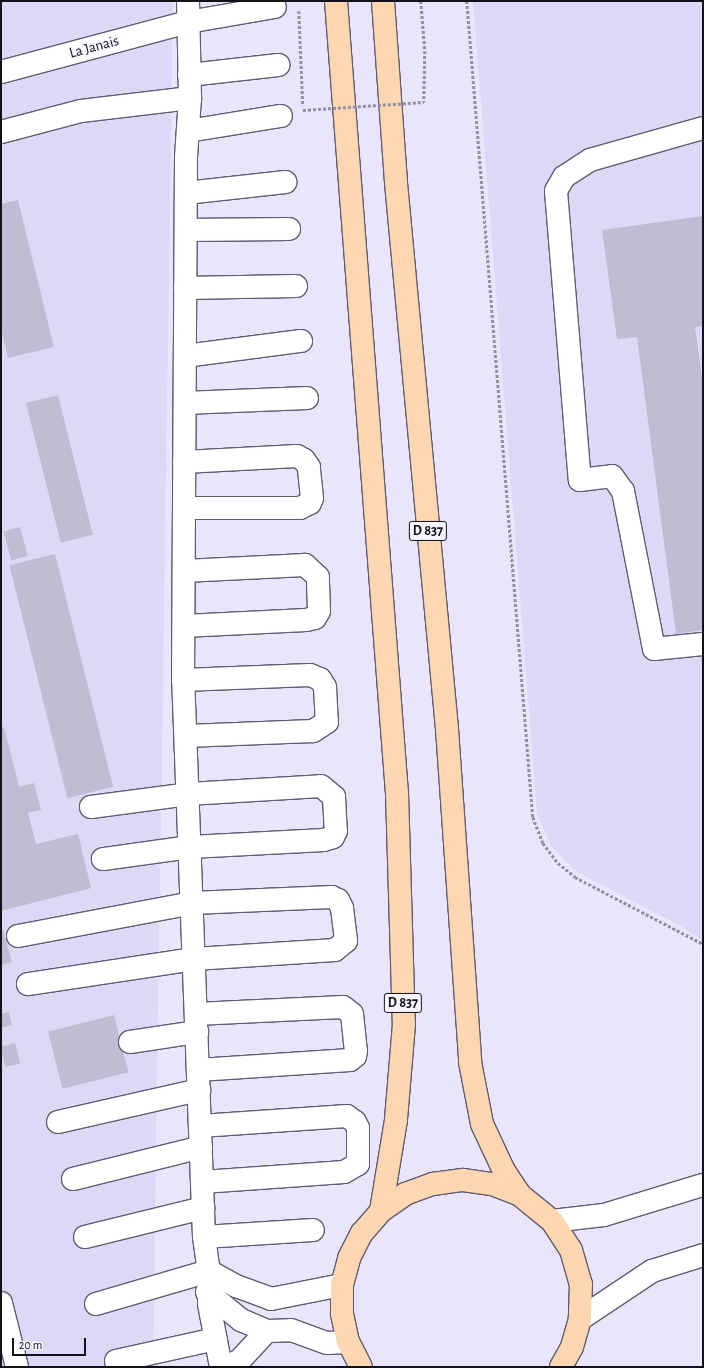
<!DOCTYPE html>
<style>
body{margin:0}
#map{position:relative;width:704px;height:1368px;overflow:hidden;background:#eae5fd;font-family:"Alegreya Sans",sans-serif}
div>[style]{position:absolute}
.built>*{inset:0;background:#ded7f6}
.building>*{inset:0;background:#c1bcd3;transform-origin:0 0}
.path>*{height:2.5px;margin-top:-1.25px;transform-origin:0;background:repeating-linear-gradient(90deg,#938fa1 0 3px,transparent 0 5px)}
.roads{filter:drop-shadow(1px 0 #615c71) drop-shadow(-1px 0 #615c71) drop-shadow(0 1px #615c71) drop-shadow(0 -1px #615c71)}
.minor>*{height:22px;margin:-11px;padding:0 11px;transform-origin:11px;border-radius:11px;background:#fff}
.major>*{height:22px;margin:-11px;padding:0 11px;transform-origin:11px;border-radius:11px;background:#fcd7b2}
.path-bridge>*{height:2.5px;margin-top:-1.25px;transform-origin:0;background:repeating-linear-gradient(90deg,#938fa1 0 3px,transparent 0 5px)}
span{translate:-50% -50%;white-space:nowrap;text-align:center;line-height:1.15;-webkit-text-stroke:3.5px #f6f4fe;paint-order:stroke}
.shield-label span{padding:1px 3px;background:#f6f4fe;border:1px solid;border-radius:3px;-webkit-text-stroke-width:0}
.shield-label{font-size:14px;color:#121019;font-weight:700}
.street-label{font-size:15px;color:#121019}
.frame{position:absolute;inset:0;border:2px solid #121019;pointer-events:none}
.scale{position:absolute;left:12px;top:1338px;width:74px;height:18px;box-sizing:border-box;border:2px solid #121019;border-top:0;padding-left:5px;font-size:12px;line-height:14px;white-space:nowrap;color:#121019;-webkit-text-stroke:3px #f6f4fe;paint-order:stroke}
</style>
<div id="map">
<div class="built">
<i style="clip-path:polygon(1px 1px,173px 1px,153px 1350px,158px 1367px,1px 1367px)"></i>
<i style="clip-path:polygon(473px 1px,703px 1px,703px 941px,686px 929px,576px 871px,551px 846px,537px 813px)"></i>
</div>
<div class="building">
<i style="clip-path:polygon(18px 200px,54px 347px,8px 358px,1px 329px,1px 204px)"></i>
<i style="clip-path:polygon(703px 216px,703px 326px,695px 327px,703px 384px,703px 630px,676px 634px,637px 337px,617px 339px,602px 230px)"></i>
<i style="left:58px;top:395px;width:144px;height:33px;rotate:76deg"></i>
<i style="left:20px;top:527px;width:30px;height:17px;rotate:75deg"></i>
<i style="left:55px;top:554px;width:240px;height:47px;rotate:76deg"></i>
<i style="clip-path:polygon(4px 727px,19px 787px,34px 783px,41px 810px,28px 813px,36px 844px,78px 834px,91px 888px,1px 911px,1px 728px)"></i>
<i style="clip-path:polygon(1px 923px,12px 962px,1px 965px)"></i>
<i style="clip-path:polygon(9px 1012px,12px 1025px,1px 1028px,1px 1014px)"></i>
<i style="left:114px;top:1015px;width:59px;height:68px;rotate:76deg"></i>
<i style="left:15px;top:1043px;width:21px;height:15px;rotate:76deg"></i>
</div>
<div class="path">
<i style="left:421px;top:1px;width:50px;rotate:85.4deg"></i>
<i style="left:425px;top:51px;width:51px;rotate:91.1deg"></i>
<i style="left:467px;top:1px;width:819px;rotate:85.38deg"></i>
<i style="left:533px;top:817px;width:28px;rotate:69deg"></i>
<i style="left:543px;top:843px;width:25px;rotate:53deg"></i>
<i style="left:558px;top:863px;width:22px;rotate:39deg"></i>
<i style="left:575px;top:877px;width:144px;rotate:27.6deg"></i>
<i style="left:299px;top:11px;width:95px;rotate:87.6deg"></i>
</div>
<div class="roads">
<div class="minor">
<i style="left:188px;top:1px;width:97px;rotate:88.8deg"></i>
<i style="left:190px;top:98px;width:59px;rotate:93.9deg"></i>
<i style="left:186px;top:157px;width:518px;rotate:90.33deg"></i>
<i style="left:183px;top:675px;width:562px;rotate:87.86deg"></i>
<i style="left:204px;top:1237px;width:34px;rotate:82deg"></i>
<i style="left:209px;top:1271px;width:33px;rotate:90deg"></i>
<i style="left:209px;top:1304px;width:64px;rotate:79.2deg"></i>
<i style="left:1px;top:72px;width:194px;rotate:-15deg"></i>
<i style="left:188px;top:22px;width:88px;rotate:-9.8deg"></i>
<i style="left:189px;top:75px;width:90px;rotate:-6.4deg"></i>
<i style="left:703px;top:128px;width:117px;rotate:164.2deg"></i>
<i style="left:590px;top:160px;width:31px;rotate:147deg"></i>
<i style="left:564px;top:177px;width:16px;rotate:120deg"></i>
<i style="left:556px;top:191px;width:290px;rotate:85.3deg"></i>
<i style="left:580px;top:480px;width:32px;rotate:-7deg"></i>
<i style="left:612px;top:476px;width:19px;rotate:54deg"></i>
<i style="left:623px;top:491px;width:161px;rotate:78.9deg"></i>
<i style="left:654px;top:649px;width:49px;rotate:-5.8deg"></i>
<i style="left:188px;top:131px;width:94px;rotate:-9.2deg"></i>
<i style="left:1px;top:132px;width:83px;rotate:-14.7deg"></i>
<i style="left:81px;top:111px;width:110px;rotate:-6.8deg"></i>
<i style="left:186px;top:193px;width:100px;rotate:-6.3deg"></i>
<i style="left:186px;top:230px;width:103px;rotate:-0.6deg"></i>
<i style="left:185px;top:288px;width:111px;rotate:-1deg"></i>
<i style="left:185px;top:356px;width:117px;rotate:-7.4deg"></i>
<i style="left:185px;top:403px;width:122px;rotate:-2.3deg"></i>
<i style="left:184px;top:508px;width:116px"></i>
<i style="left:300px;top:508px;width:11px;rotate:-27deg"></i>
<i style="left:310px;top:503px;width:5px;rotate:-68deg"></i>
<i style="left:312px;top:498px;width:31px;rotate:-96deg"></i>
<i style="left:309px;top:467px;width:9px;rotate:-126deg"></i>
<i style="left:304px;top:460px;width:8px;rotate:-150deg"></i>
<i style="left:297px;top:456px;width:113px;rotate:177deg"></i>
<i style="left:184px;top:626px;width:122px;rotate:-2.8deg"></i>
<i style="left:306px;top:620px;width:9px;rotate:-13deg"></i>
<i style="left:315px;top:618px;width:8px;rotate:-60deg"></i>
<i style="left:319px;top:611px;width:34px;rotate:-92deg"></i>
<i style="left:318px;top:577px;width:18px;rotate:-137deg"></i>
<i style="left:305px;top:565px;width:121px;rotate:177.2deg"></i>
<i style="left:183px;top:680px;width:127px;rotate:-2.3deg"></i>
<i style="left:310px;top:675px;width:11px;rotate:22deg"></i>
<i style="left:320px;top:679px;width:9px;rotate:58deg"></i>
<i style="left:325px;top:687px;width:35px;rotate:87deg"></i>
<i style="left:327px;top:722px;width:17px;rotate:147deg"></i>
<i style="left:313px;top:731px;width:127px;rotate:177.7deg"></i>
<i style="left:91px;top:807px;width:98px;rotate:-7.6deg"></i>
<i style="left:188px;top:794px;width:133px;rotate:-3.4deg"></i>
<i style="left:321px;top:786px;width:17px;rotate:40deg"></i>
<i style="left:334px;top:797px;width:34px;rotate:87deg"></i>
<i style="left:336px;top:831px;width:7px;rotate:117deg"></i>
<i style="left:333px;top:837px;width:9px;rotate:162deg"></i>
<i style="left:324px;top:840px;width:134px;rotate:177deg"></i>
<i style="left:190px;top:847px;width:88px;rotate:172.1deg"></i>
<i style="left:18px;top:936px;width:177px;rotate:-10.7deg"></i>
<i style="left:192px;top:903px;width:140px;rotate:-2.5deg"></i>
<i style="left:332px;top:897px;width:7px;rotate:27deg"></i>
<i style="left:338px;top:900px;width:9px;rotate:63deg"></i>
<i style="left:342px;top:908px;width:33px;rotate:83deg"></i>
<i style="left:346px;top:941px;width:14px;rotate:141deg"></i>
<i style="left:335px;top:950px;width:141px;rotate:176.3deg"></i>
<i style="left:194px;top:959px;width:168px;rotate:171.4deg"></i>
<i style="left:196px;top:1014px;width:147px;rotate:-2.7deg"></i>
<i style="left:343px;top:1007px;width:11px;rotate:38deg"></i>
<i style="left:352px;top:1014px;width:37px;rotate:84deg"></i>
<i style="left:356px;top:1051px;width:5px;rotate:101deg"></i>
<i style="left:355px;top:1056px;width:6px;rotate:141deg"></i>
<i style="left:350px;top:1060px;width:152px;rotate:176.2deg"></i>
<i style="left:130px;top:1042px;width:68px;rotate:-8.5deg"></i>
<i style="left:58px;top:1122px;width:145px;rotate:-12.8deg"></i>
<i style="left:200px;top:1126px;width:147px;rotate:-3.9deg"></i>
<i style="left:347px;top:1116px;width:10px;rotate:37deg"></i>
<i style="left:355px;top:1122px;width:7px;rotate:63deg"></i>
<i style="left:358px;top:1128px;width:36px;rotate:90deg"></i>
<i style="left:358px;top:1164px;width:16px;rotate:150deg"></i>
<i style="left:344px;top:1172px;width:142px;rotate:176deg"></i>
<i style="left:73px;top:1179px;width:132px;rotate:-14deg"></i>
<i style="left:552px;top:1221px;width:52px;rotate:-6.6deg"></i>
<i style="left:604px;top:1215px;width:103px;rotate:-16.9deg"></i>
<i style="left:85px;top:1237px;width:122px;rotate:-13.8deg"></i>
<i style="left:204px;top:1237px;width:109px;rotate:-3.7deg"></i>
<i style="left:207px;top:1292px;width:44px;rotate:39.5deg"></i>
<i style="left:241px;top:1320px;width:28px;rotate:23deg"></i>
<i style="left:1px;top:1303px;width:66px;rotate:76deg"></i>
<i style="left:96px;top:1304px;width:118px;rotate:-16.3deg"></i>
<i style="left:209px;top:1271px;width:31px;rotate:29deg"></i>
<i style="left:236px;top:1286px;width:37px;rotate:20deg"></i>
<i style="left:271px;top:1299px;width:72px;rotate:-11.2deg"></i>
<i style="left:580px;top:1319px;width:87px;rotate:-33.7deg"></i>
<i style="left:652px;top:1271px;width:53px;rotate:-17.4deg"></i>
<i style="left:116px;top:1361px;width:102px;rotate:-12.4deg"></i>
<i style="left:222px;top:1367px;width:18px;rotate:-19deg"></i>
<i style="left:239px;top:1361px;width:41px;rotate:-47deg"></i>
<i style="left:267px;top:1331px;width:24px;rotate:-2deg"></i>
<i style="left:291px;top:1330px;width:38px;rotate:20deg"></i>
<i style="left:327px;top:1343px;width:21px;rotate:-3deg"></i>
</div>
<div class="major">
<i style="left:336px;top:1px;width:794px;rotate:85.6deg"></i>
<i style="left:397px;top:793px;width:231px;rotate:88.3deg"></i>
<i style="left:404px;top:1024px;width:96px;rotate:94.8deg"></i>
<i style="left:396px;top:1120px;width:92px;rotate:99.4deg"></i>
<i style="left:383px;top:1px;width:182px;rotate:85.9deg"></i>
<i style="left:396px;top:183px;width:548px;rotate:84.66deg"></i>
<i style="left:447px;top:729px;width:334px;rotate:86deg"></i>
<i style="left:470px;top:1062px;width:63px;rotate:79deg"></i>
<i style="left:482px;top:1124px;width:52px;rotate:64.9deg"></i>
<i style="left:504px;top:1171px;width:29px;rotate:56deg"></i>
<i style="left:361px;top:1367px;width:28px;rotate:-117deg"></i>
<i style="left:348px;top:1342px;width:29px;rotate:-102deg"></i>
<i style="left:342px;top:1314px;width:29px;rotate:-90deg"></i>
<i style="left:342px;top:1285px;width:28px;rotate:-75deg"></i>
<i style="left:349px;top:1258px;width:28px;rotate:-63deg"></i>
<i style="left:362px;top:1233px;width:29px;rotate:-49deg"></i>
<i style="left:381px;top:1211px;width:29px;rotate:-35deg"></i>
<i style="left:405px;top:1194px;width:30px;rotate:-20deg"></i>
<i style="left:433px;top:1184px;width:30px;rotate:-8deg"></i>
<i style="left:463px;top:1180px;width:29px;rotate:8deg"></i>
<i style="left:492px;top:1184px;width:30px;rotate:21deg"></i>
<i style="left:520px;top:1195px;width:41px;rotate:39.1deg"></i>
<i style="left:552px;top:1221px;width:35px;rotate:57deg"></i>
<i style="left:571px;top:1250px;width:35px;rotate:74deg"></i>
<i style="left:581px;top:1284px;width:35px;rotate:92deg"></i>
<i style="left:580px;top:1319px;width:29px;rotate:106deg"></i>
<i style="left:572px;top:1347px;width:23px;rotate:119deg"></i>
</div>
</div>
<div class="path-bridge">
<i style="left:303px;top:110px;width:121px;rotate:-3.8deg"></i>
</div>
<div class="shield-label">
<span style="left:428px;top:531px">D 837</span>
<span style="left:403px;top:1003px">D 837</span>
</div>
<div class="street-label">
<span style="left:94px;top:47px;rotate:-15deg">La Janais</span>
</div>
<div class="frame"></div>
<div class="scale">20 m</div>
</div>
